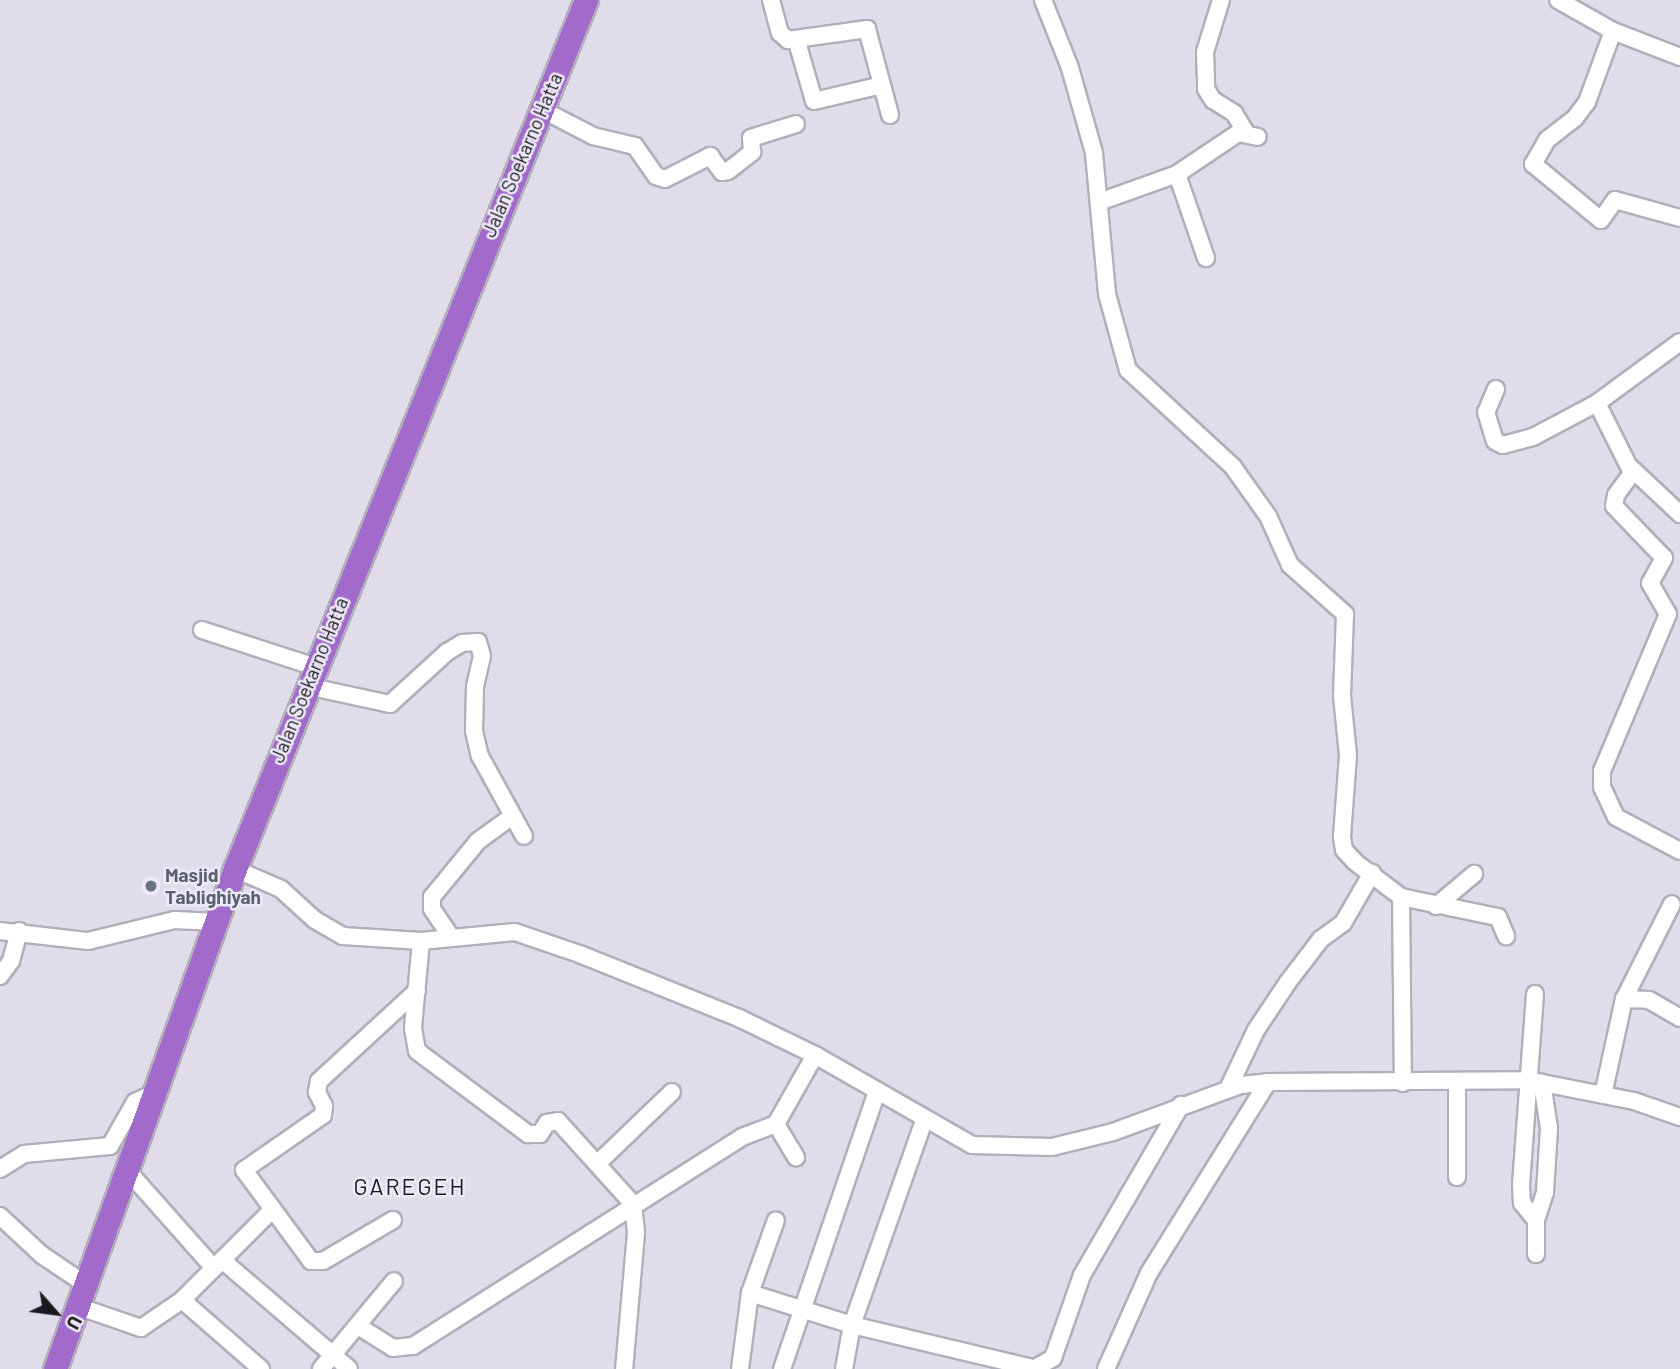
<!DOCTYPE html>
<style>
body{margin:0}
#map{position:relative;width:1680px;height:1369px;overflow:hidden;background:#e0dcea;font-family:Barlow,sans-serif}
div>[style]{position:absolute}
.roads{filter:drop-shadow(2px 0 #b2afbc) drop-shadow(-2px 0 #b2afbc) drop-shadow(0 2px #b2afbc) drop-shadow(0 -2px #b2afbc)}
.minor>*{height:16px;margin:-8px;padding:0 8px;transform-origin:8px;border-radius:8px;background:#fff}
.highway>*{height:23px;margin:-11.5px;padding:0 11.5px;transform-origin:11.5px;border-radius:11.5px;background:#a26acb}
.dots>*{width:19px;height:19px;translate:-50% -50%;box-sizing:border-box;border:4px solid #ede9f8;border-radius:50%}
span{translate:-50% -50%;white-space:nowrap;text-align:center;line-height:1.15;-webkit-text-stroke:5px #ede9f8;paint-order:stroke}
.street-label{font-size:19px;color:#1b191e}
.worship-label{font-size:19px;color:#5b616d;font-weight:700}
.left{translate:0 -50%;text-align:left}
.quarter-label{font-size:23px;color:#1b191e;letter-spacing:2px}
.north{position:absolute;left:21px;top:1278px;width:70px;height:70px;-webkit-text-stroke:5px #ede9f8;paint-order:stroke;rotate:118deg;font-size:19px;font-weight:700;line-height:28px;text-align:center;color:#1b191e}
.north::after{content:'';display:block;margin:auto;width:24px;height:32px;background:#1b191e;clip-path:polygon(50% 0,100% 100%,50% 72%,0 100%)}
</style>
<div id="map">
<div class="roads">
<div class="minor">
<i style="left:771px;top:0;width:34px;rotate:75deg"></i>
<i style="left:780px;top:33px;width:11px;rotate:41deg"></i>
<i style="left:788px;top:40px;width:80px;rotate:-7.9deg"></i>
<i style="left:867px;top:29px;width:89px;rotate:75deg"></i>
<i style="left:1043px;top:0;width:73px;rotate:68.3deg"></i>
<i style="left:1070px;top:68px;width:88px;rotate:74.2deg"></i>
<i style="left:1094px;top:153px;width:142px;rotate:84.7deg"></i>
<i style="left:1107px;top:294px;width:79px;rotate:74.6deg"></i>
<i style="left:1128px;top:370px;width:143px;rotate:42.7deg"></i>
<i style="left:1233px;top:467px;width:60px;rotate:54.5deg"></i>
<i style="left:1268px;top:516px;width:54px;rotate:65.8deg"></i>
<i style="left:1290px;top:565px;width:74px;rotate:41.7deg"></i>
<i style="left:1345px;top:614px;width:82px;rotate:92.1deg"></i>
<i style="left:1342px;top:696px;width:59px;rotate:84.2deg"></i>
<i style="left:1348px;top:755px;width:82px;rotate:94.2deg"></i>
<i style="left:1342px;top:837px;width:13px;rotate:81deg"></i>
<i style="left:1344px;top:850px;width:16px;rotate:47deg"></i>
<i style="left:1355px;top:862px;width:58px;rotate:37.3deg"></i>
<i style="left:1401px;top:897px;width:186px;rotate:89.4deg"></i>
<i style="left:1221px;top:0;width:54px;rotate:107.1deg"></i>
<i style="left:1205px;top:52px;width:37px;rotate:88deg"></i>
<i style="left:1206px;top:89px;width:13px;rotate:58deg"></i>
<i style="left:1213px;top:100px;width:25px;rotate:32deg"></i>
<i style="left:1234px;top:113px;width:23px;rotate:59deg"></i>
<i style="left:1558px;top:0;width:63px;rotate:29.4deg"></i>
<i style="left:1613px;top:31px;width:72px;rotate:21.2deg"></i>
<i style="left:1613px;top:31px;width:76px;rotate:110.1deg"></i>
<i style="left:1587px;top:102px;width:20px;rotate:127deg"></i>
<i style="left:1575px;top:118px;width:36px;rotate:142deg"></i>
<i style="left:1547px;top:140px;width:28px;rotate:120deg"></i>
<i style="left:1533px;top:164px;width:88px;rotate:39.5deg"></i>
<i style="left:1601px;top:220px;width:24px;rotate:-55deg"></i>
<i style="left:1615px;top:200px;width:67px;rotate:15.5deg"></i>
<i style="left:797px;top:42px;width:61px;rotate:73.9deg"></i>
<i style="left:814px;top:101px;width:70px;rotate:-13.2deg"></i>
<i style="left:541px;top:109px;width:59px;rotate:27.4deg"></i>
<i style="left:593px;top:136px;width:43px;rotate:13.4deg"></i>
<i style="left:635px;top:146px;width:37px;rotate:55deg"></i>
<i style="left:656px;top:176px;width:9px;rotate:18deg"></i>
<i style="left:665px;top:179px;width:51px;rotate:-27.1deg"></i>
<i style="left:710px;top:156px;width:20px;rotate:53deg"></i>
<i style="left:722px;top:172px;width:6px;rotate:-9deg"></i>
<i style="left:728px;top:171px;width:31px;rotate:-38deg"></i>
<i style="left:752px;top:152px;width:14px;rotate:-94deg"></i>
<i style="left:751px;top:138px;width:47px;rotate:-17.3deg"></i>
<i style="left:1177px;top:174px;width:73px;rotate:-33.9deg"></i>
<i style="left:1238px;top:133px;width:20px;rotate:11deg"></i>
<i style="left:1099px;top:202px;width:83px;rotate:-19.7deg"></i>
<i style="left:1177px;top:174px;width:89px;rotate:71deg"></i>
<i style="left:1680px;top:342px;width:103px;rotate:143.7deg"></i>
<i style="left:1597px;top:403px;width:78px;rotate:63.4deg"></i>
<i style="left:1632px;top:473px;width:27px;rotate:126deg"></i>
<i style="left:1616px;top:495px;width:11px;rotate:100deg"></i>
<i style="left:1614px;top:506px;width:72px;rotate:46.1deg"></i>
<i style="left:1664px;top:558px;width:29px;rotate:119deg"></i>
<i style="left:1650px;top:583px;width:36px;rotate:60deg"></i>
<i style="left:1668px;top:614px;width:170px;rotate:112.8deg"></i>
<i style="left:1602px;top:771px;width:16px;rotate:90deg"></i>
<i style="left:1602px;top:787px;width:33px;rotate:65deg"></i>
<i style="left:1616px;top:817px;width:72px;rotate:28deg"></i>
<i style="left:1496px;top:389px;width:25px;rotate:113deg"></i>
<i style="left:1486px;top:412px;width:30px;rotate:73deg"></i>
<i style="left:1495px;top:441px;width:9px;rotate:27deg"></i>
<i style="left:1503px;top:445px;width:31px;rotate:-15deg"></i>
<i style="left:1533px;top:437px;width:72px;rotate:-28deg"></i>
<i style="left:1630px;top:467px;width:69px;rotate:43.2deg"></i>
<i style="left:202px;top:630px;width:119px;rotate:18.1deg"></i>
<i style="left:307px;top:686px;width:85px;rotate:12.2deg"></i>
<i style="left:390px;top:704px;width:77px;rotate:-42.4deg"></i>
<i style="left:447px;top:652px;width:17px;rotate:-31deg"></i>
<i style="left:462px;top:643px;width:16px;rotate:-4deg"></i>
<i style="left:478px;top:642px;width:15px;rotate:74deg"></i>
<i style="left:482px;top:656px;width:31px;rotate:103deg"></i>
<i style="left:475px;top:686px;width:45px;rotate:91.3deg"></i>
<i style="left:474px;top:731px;width:26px;rotate:77deg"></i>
<i style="left:480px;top:756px;width:91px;rotate:61.2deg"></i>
<i style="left:235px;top:869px;width:50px;rotate:23.5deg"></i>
<i style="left:281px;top:889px;width:46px;rotate:42.4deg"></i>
<i style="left:315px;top:920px;width:32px;rotate:30deg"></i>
<i style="left:343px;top:936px;width:78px;rotate:3.7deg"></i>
<i style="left:421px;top:941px;width:94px;rotate:-5.5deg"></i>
<i style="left:515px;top:932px;width:71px;rotate:18.9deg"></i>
<i style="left:582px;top:955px;width:169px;rotate:21.9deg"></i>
<i style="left:739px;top:1018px;width:85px;rotate:26deg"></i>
<i style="left:815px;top:1055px;width:181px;rotate:29.8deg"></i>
<i style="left:972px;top:1145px;width:80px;rotate:1.4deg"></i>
<i style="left:1052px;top:1147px;width:63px;rotate:-13.8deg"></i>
<i style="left:1113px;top:1132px;width:136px;rotate:-20.2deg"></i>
<i style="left:1241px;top:1085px;width:27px;rotate:-6deg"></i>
<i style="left:1268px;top:1082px;width:259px;rotate:-0.4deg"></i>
<i style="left:1527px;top:1080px;width:109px;rotate:11.1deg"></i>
<i style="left:1634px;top:1101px;width:49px;rotate:19.2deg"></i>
<i style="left:1401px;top:897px;width:99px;rotate:11.7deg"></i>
<i style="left:1498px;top:917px;width:21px;rotate:67deg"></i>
<i style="left:1436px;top:906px;width:50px;rotate:-40.1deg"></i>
<i style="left:0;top:931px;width:89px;rotate:6.5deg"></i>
<i style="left:88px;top:941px;width:89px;rotate:-13.6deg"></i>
<i style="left:175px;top:920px;width:41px;rotate:2.8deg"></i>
<i style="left:451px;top:937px;width:34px;rotate:-124deg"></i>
<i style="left:432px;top:909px;width:12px;rotate:-90deg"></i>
<i style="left:432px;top:897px;width:72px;rotate:-50.6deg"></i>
<i style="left:478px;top:841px;width:41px;rotate:-36deg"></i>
<i style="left:421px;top:941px;width:87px;rotate:95.3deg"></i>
<i style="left:413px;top:1028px;width:23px;rotate:80deg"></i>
<i style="left:417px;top:1051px;width:139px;rotate:36.8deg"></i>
<i style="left:528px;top:1134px;width:12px"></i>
<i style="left:540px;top:1134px;width:13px;rotate:-58deg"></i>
<i style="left:547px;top:1123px;width:11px;rotate:-10deg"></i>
<i style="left:558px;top:1121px;width:112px;rotate:47.9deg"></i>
<i style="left:633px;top:1204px;width:29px;rotate:84deg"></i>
<i style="left:636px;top:1233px;width:137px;rotate:95deg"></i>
<i style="left:0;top:976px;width:19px;rotate:-54deg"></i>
<i style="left:11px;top:961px;width:31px;rotate:-75deg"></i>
<i style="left:1535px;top:994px;width:192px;rotate:94.2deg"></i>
<i style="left:1521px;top:1185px;width:18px;rotate:87deg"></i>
<i style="left:1522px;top:1203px;width:22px;rotate:51deg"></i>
<i style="left:1536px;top:1220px;width:34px;rotate:90deg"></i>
<i style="left:1624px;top:999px;width:25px;rotate:2deg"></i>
<i style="left:1649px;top:1000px;width:36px;rotate:30deg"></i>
<i style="left:1457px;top:1081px;width:96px;rotate:90deg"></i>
<i style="left:1228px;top:1089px;width:65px;rotate:-64.6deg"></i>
<i style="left:1256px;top:1030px;width:58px;rotate:-56.3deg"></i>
<i style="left:1288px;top:982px;width:54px;rotate:-52.5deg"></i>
<i style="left:1321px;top:939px;width:27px;rotate:-36deg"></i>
<i style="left:1343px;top:923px;width:58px;rotate:-59.9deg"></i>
<i style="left:1603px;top:1095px;width:98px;rotate:-77.7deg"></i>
<i style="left:1624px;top:999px;width:106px;rotate:-63.2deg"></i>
<i style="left:776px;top:1124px;width:39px;rotate:59deg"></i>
<i style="left:599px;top:1162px;width:101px;rotate:-43.8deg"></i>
<i style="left:0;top:1169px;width:28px;rotate:-32deg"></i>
<i style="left:24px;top:1154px;width:86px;rotate:-5.3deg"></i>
<i style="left:110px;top:1146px;width:51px;rotate:-60.4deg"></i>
<i style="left:135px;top:1102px;width:20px;rotate:-24deg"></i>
<i style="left:126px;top:1169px;width:132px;rotate:48.4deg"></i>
<i style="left:0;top:1216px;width:57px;rotate:42.9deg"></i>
<i style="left:42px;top:1255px;width:52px;rotate:34deg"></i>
<i style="left:393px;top:1220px;width:81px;rotate:149.6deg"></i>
<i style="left:323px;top:1261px;width:12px;rotate:180deg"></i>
<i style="left:311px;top:1261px;width:113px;rotate:-126.4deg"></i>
<i style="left:244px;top:1170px;width:96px;rotate:-34.8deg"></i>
<i style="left:323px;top:1115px;width:9px;rotate:-84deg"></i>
<i style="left:324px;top:1106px;width:16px;rotate:-117deg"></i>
<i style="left:317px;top:1092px;width:11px;rotate:-80deg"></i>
<i style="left:319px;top:1081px;width:133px;rotate:-42.6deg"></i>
<i style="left:1536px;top:1220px;width:29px;rotate:-72deg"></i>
<i style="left:1545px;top:1192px;width:64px;rotate:-86.4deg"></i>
<i style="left:1549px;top:1128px;width:46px;rotate:-98.8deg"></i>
<i style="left:222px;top:1260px;width:167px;rotate:40.6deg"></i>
<i style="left:750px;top:1293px;width:107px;rotate:17.4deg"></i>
<i style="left:852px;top:1325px;width:190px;rotate:13.4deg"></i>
<i style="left:182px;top:1300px;width:124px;rotate:-45deg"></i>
<i style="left:77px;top:1306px;width:68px;rotate:19deg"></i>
<i style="left:141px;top:1328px;width:50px;rotate:-34.3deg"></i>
<i style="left:182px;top:1300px;width:105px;rotate:41.1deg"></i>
<i style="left:358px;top:1326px;width:41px;rotate:32.2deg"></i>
<i style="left:393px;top:1348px;width:20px;rotate:-6deg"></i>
<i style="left:413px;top:1346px;width:390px;rotate:-32.4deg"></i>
<i style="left:742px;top:1137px;width:36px;rotate:-21deg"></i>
<i style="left:776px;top:1124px;width:79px;rotate:-60.5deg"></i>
<i style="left:1037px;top:1367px;width:18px;rotate:-29deg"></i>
<i style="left:1053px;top:1358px;width:88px;rotate:-70.7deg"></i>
<i style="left:1082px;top:1275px;width:197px;rotate:-59.8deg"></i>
<i style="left:321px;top:1369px;width:114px;rotate:-50.3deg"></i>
<i style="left:740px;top:1369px;width:77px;rotate:-82.5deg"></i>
<i style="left:750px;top:1293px;width:77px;rotate:-70.4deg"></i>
<i style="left:782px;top:1369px;width:294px;rotate:-71.1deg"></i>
<i style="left:844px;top:1369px;width:45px;rotate:-79.7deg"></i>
<i style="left:852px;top:1325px;width:217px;rotate:-70.6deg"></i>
<i style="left:1106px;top:1369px;width:105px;rotate:-65.9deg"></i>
<i style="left:1149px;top:1273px;width:225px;rotate:-58.1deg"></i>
</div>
<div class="highway">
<i style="left:55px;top:1369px;width:531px;rotate:-70.2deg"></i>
<i style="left:235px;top:869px;width:937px;rotate:-68.01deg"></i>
</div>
</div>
<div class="dots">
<i style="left:151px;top:886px;background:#6b7280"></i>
</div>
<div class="street-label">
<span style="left:522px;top:155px;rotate:-67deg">Jalan Soekarno Hatta</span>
<span style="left:309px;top:680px;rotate:-68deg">Jalan Soekarno Hatta</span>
</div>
<div class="worship-label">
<span class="left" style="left:165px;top:886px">Masjid<br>Tablighiyah</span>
</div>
<div class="quarter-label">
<span style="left:410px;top:1186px">GAREGEH</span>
</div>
<div class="north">U</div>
</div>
